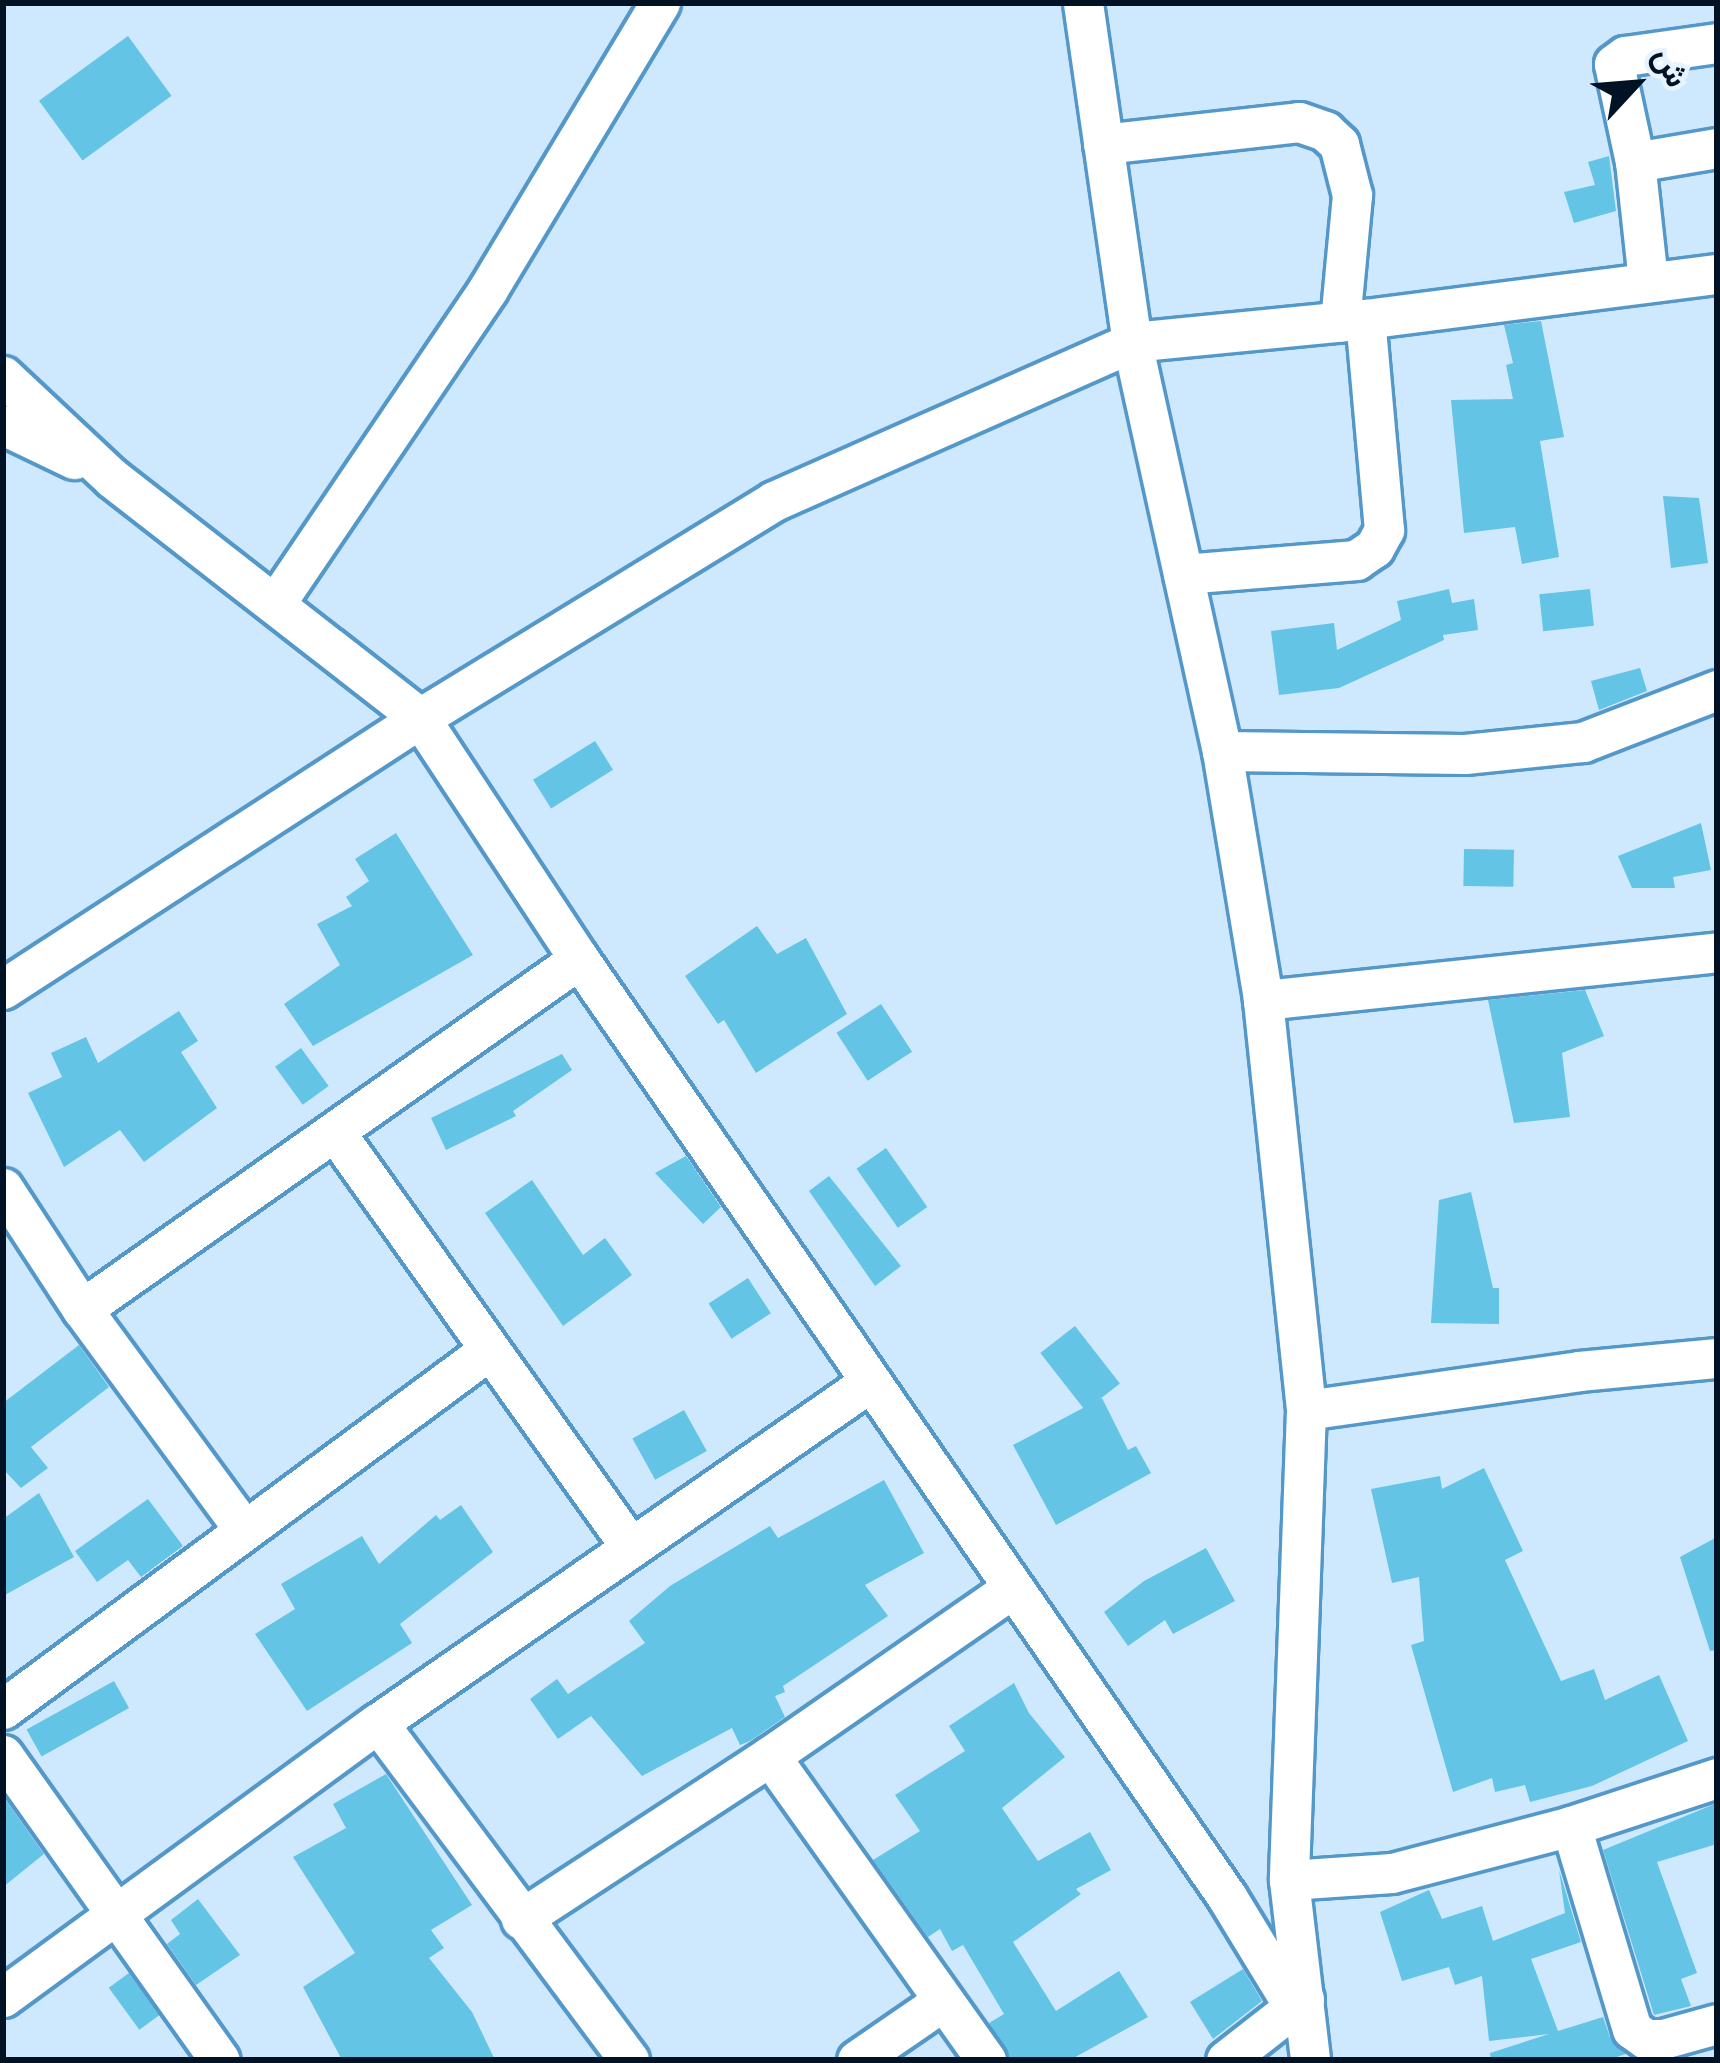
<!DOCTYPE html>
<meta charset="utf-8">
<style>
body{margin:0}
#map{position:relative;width:1720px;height:2063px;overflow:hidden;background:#cee9fe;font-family:Georgia,Vazirmatn,serif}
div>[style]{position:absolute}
.building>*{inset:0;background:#63c4e5;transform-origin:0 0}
.roads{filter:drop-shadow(3px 0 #5498ca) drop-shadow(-3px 0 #5498ca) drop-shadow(0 3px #5498ca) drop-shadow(0 -3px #5498ca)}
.street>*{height:39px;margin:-19.5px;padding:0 19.5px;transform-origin:19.5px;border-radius:19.5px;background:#fff}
span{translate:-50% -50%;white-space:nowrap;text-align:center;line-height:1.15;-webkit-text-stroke:12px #e7f4ff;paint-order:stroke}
.frame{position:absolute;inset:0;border:6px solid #001224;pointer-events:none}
.north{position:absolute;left:1576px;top:24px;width:120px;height:120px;-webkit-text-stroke:9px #e7f4ff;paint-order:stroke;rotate:64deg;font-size:33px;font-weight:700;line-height:48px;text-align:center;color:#001224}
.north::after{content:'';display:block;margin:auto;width:42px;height:54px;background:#001224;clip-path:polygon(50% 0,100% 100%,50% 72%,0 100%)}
</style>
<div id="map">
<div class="building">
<i style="left:128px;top:36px;width:74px;height:110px;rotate:54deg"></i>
<i style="clip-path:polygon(1609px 156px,1616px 211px,1574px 223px,1564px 192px,1595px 185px,1588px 162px)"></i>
<i style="clip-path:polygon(1541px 321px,1564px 437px,1540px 441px,1559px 557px,1522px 564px,1515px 527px,1464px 533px,1451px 400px,1513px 399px,1506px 365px,1513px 363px,1504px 325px)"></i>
<i style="clip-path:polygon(1663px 496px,1699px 498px,1708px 563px,1671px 568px)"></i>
<i style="clip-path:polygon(1449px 589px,1452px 603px,1474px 599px,1478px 630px,1443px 635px,1444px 640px,1339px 688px,1279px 695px,1271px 631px,1334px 623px,1337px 650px,1401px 620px,1397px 601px)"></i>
<i style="left:1590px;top:589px;width:37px;height:51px;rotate:84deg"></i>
<i style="clip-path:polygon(1640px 668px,1647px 691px,1599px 710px,1591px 681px)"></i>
<i style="left:595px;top:741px;width:34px;height:73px;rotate:58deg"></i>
<i style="clip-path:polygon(1701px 823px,1711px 870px,1673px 877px,1675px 888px,1632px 888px,1618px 856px)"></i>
<i style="clip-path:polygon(396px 833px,473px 955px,313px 1046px,284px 1004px,340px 965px,317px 924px,352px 906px,346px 897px,369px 881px,355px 859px)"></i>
<i style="left:1464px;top:849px;width:50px;height:37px;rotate:1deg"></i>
<i style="clip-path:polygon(757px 926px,777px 954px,806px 938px,847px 1014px,756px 1073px,724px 1020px,718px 1024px,685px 976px)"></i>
<i style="clip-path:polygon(1585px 990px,1604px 1036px,1562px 1053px,1570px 1117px,1514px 1123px,1488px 1000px)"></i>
<i style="left:881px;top:1004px;width:57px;height:53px;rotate:57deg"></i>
<i style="clip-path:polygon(179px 1011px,198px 1041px,181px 1052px,217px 1108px,144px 1162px,120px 1130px,64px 1167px,28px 1093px,62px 1077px,51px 1053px,86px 1037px,98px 1063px)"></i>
<i style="left:301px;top:1048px;width:47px;height:32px;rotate:54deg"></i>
<i style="clip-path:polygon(562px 1054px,572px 1070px,513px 1111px,516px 1116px,446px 1150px,431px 1118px)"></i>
<i style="left:886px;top:1148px;width:72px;height:36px;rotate:55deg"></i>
<i style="clip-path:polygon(686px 1156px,721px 1207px,703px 1224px,655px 1173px)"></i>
<i style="clip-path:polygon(829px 1176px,901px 1266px,875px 1286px,809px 1191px)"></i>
<i style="clip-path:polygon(532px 1180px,583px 1255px,605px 1238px,632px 1275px,563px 1326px,485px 1213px)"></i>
<i style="clip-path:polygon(1471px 1192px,1493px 1288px,1499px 1288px,1499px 1324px,1431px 1323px,1439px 1200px)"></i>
<i style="left:748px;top:1278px;width:42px;height:47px;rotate:57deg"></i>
<i style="left:1075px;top:1326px;width:73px;height:44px;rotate:52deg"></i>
<i style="clip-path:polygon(79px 1345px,109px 1387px,31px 1447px,48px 1468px,21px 1488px,3px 1469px,3px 1403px)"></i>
<i style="clip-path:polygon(1102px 1398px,1128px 1450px,1136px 1446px,1151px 1473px,1056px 1525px,1013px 1445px)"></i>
<i style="left:684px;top:1410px;width:47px;height:59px;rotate:61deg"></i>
<i style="clip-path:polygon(1484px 1468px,1523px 1551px,1505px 1560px,1561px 1681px,1594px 1669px,1605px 1700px,1659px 1675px,1688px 1741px,1592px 1786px,1530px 1802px,1525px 1785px,1495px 1792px,1492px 1778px,1453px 1792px,1411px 1645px,1424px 1641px,1419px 1577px,1392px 1583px,1371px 1489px,1440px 1476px,1442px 1489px)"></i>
<i style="clip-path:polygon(884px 1480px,924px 1553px,865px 1585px,888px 1616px,783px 1686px,785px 1692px,775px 1696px,785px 1717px,750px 1741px,740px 1745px,732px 1728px,642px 1776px,591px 1716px,558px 1739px,530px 1699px,557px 1679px,568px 1694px,645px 1643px,629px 1621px,670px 1586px,770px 1526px,778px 1538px)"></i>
<i style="clip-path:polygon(39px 1493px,74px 1557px,3px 1596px,3px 1519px)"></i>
<i style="clip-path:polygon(148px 1499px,183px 1546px,141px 1577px,128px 1560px,97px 1582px,75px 1551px)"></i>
<i style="clip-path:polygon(461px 1505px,493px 1552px,400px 1624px,412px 1643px,307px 1711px,255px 1634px,295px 1609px,281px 1584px,362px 1536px,379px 1564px,436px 1515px,440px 1520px)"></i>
<i style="clip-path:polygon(1717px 1537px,1717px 1650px,1710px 1651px,1680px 1557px)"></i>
<i style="clip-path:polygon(1206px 1548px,1235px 1601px,1173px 1634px,1165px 1620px,1128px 1646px,1104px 1612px,1144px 1581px)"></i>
<i style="left:114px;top:1681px;width:31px;height:100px;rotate:61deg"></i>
<i style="clip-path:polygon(1014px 1683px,1029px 1713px,1065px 1757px,1002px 1808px,1038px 1861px,1090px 1832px,1111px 1870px,1076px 1889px,1081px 1894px,1013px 1942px,1056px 2011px,1119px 1971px,1148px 2017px,1070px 2060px,1010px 2060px,989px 2023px,1004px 2014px,963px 1945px,952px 1951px,940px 1929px,928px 1937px,873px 1860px,920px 1831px,895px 1795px,965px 1751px,949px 1726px)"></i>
<i style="clip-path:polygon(386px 1774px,472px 1905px,431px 1930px,444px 1948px,429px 1958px,472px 2012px,495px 2060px,342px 2060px,303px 1987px,355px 1953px,293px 1857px,346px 1828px,333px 1804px)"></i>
<i style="clip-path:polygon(3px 1796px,44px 1854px,3px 1887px)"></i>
<i style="clip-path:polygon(1717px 1803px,1717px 1844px,1657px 1862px,1697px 1973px,1681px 1979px,1691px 2006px,1654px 2015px,1603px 1850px)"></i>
<i style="clip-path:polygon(1559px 1870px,1581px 1942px,1531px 1959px,1558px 2031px,1603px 2017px,1610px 2037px,1626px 2054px,1607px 2060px,1491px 2060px,1490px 2053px,1549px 2034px,1489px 2041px,1482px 1976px,1455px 1985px,1449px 1967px,1402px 1981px,1380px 1912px,1429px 1890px,1442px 1919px,1482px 1906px,1493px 1941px,1565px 1913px)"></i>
<i style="clip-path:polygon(198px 1899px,240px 1955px,196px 1985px,167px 1944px,180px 1934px,171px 1920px)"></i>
<i style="clip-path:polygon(1243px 1969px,1262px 2001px,1213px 2039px,1190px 2002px)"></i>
<i style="left:129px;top:1973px;width:52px;height:25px;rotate:54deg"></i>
</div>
<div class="roads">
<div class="street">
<i style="left:1083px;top:3px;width:343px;rotate:81.8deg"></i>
<i style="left:1132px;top:342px;width:419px;rotate:77.6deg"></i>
<i style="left:1222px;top:751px;width:252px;rotate:80.6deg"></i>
<i style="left:1263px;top:1000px;width:412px;rotate:84deg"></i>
<i style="left:1306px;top:1410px;width:470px;rotate:92.1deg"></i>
<i style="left:1289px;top:1880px;width:181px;rotate:83.3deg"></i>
<i style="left:1103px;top:144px;width:197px;rotate:-6.4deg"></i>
<i style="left:1299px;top:122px;width:28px;rotate:19deg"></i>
<i style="left:1325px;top:131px;width:19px;rotate:43deg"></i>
<i style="left:1339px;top:144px;width:53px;rotate:75.7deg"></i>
<i style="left:1352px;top:195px;width:127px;rotate:95.4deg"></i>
<i style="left:1635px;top:162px;width:83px;rotate:-9.7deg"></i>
<i style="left:1648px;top:281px;width:120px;rotate:-96.2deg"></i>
<i style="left:1635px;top:162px;width:100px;rotate:-102.1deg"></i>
<i style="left:1614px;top:64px;width:14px;rotate:-36deg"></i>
<i style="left:1625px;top:56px;width:93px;rotate:-8deg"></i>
<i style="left:3px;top:376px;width:149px;rotate:43.1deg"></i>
<i style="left:112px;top:478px;width:390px;rotate:37.9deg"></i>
<i style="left:420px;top:718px;width:415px;rotate:-31.5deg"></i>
<i style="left:774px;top:501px;width:392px;rotate:-23.9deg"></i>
<i style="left:1132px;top:342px;width:234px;rotate:-5.6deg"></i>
<i style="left:1365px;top:319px;width:355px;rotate:-7.3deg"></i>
<i style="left:3px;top:425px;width:79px;rotate:25.6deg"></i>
<i style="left:1183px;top:574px;width:174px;rotate:-4.6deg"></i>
<i style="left:1356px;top:560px;width:22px;rotate:-34deg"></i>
<i style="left:1374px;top:548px;width:21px;rotate:-61deg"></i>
<i style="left:1384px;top:530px;width:212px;rotate:-95.1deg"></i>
<i style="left:275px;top:604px;width:380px;rotate:-55.9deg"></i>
<i style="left:488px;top:289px;width:334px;rotate:-59deg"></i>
<i style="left:1222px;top:751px;width:243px;rotate:0.7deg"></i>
<i style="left:1465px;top:754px;width:119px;rotate:-5.8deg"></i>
<i style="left:1583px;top:742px;width:144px;rotate:-21.2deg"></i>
<i style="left:3px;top:989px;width:497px;rotate:-33deg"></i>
<i style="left:420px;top:718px;width:289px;rotate:56.6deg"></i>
<i style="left:579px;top:959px;width:1140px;rotate:55.36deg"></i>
<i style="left:1227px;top:1897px;width:129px;rotate:58.7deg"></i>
<i style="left:1263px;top:1000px;width:457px;rotate:-6deg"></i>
<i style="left:335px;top:1132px;width:508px;rotate:54.53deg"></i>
<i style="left:3px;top:1188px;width:145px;rotate:56.9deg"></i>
<i style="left:82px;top:1309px;width:272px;rotate:53.7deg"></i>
<i style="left:82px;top:1309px;width:608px;rotate:-35.15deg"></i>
<i style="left:1306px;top:1410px;width:276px;rotate:-8.1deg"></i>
<i style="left:1579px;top:1371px;width:139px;rotate:-5.4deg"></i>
<i style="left:3px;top:1709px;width:604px;rotate:-36.45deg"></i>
<i style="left:378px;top:1723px;width:420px;rotate:53.3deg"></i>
<i style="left:3px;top:1755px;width:374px;rotate:54.6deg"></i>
<i style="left:770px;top:1756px;width:373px;rotate:54.6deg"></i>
<i style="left:1571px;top:1826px;width:154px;rotate:-18.2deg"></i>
<i style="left:1289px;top:1880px;width:103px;rotate:-3.9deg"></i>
<i style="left:1392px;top:1873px;width:185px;rotate:-14.7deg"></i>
<i style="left:1571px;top:1826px;width:212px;rotate:73.3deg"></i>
<i style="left:1632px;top:2029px;width:17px;rotate:36deg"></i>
<i style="left:1646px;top:2039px;width:17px"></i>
<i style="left:1663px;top:2039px;width:56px;rotate:-15.5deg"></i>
<i style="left:521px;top:1919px;width:298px;rotate:-33.2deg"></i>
<i style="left:770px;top:1756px;width:293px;rotate:-34.7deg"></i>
<i style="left:3px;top:1997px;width:464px;rotate:-36.2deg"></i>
<i style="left:378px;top:1723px;width:599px;rotate:-34.73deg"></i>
<i style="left:857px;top:2060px;width:104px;rotate:-34.5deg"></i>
<i style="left:1226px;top:2060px;width:99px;rotate:-38deg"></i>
</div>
</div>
<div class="frame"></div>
<div class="north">ش</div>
</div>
